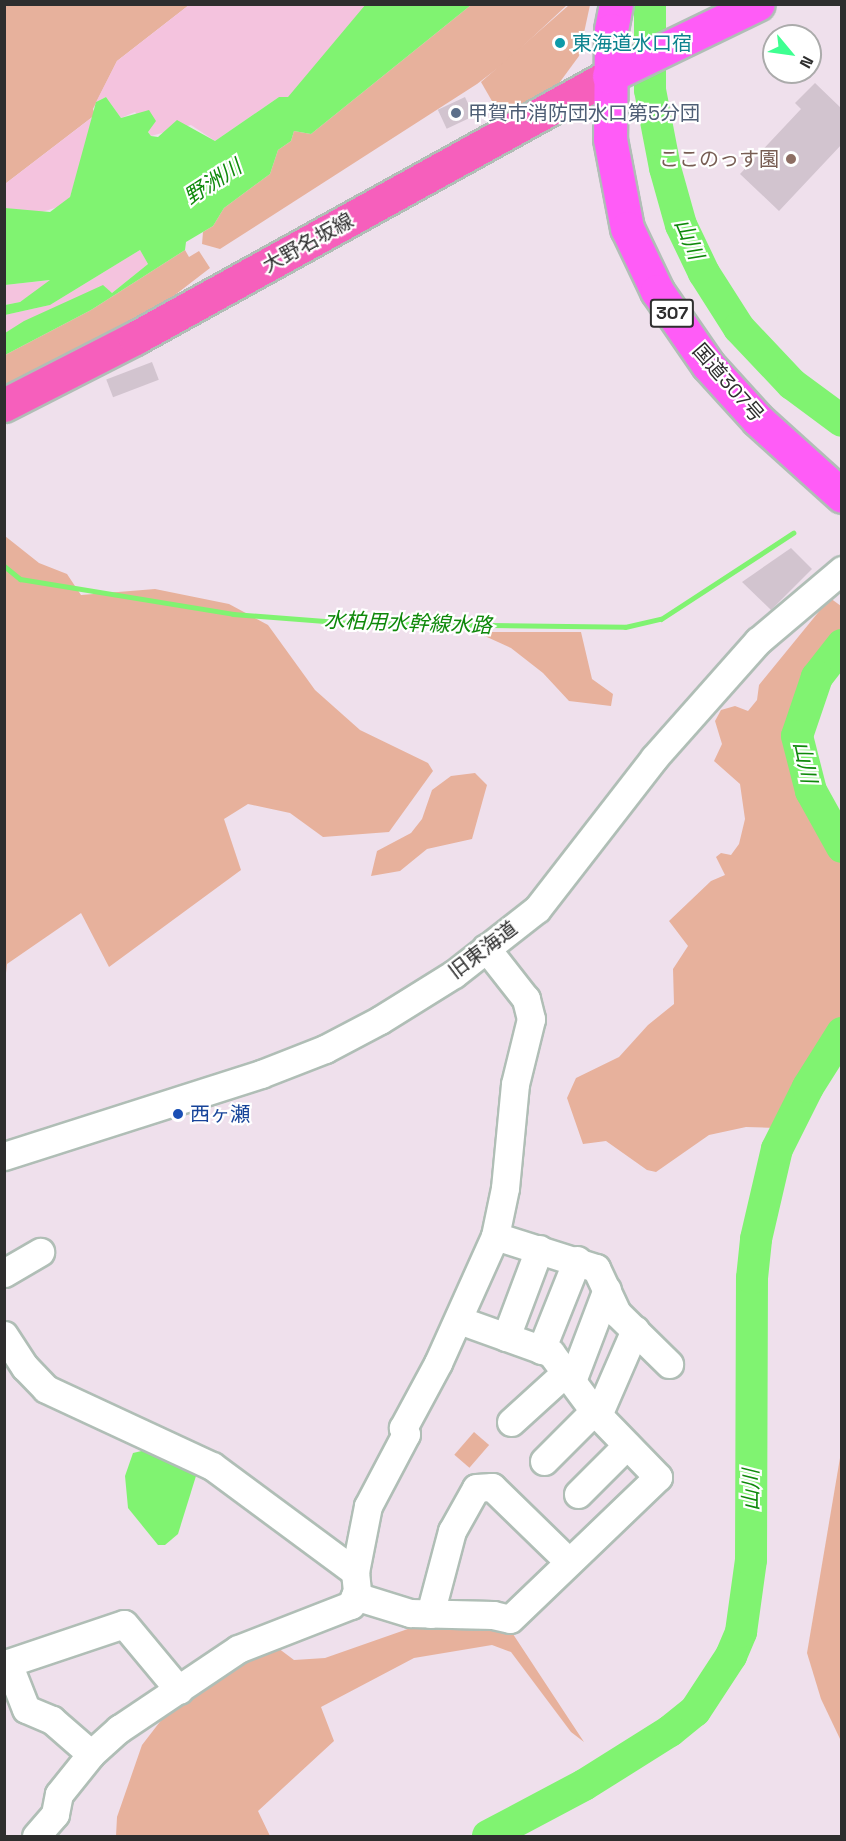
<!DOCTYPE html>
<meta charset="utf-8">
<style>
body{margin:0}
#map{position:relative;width:846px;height:1841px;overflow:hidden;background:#efe0ec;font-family:"Space Grotesk","Noto Sans JP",sans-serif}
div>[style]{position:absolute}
.green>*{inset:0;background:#e7b19c;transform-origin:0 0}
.sand>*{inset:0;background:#f4c3de}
.water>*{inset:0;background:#80f371}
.stream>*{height:5px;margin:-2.5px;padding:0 2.5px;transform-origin:2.5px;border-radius:2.5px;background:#80f371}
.river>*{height:32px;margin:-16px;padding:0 16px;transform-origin:16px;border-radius:16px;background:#80f371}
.building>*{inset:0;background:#d2c4cf;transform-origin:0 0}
.roads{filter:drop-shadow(2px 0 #b0beb6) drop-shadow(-2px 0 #b0beb6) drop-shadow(0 2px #b0beb6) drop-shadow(0 -2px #b0beb6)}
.minor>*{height:27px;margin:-13.5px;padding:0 13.5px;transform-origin:13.5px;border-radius:13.5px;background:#fff}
.major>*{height:33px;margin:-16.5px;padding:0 16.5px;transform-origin:16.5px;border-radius:16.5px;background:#f65fbc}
.highway>*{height:33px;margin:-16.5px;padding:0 16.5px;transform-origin:16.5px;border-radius:16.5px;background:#ff5cf7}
.dots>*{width:16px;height:16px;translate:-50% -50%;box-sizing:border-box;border:3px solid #fff;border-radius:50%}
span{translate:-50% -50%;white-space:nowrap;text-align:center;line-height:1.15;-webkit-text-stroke:4.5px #fff;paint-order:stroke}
.shield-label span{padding:2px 4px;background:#fff;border:2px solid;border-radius:4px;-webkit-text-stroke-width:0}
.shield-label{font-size:18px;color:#2e2e2e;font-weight:700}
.culture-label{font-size:20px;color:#0d838f}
.left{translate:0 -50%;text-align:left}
.service-label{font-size:20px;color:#4e5e75}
.education-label{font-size:20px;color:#785e54}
.right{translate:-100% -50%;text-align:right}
.street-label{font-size:20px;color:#2e2e2e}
.transit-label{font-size:20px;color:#164399}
.water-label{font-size:21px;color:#0f890b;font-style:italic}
.frame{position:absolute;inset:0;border:6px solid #2e2e2e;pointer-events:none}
.north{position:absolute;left:762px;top:24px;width:60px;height:60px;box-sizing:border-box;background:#fff;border:2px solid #ababab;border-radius:50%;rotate:119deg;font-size:16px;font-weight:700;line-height:24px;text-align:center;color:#2e2e2e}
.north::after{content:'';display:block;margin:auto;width:21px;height:27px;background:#3eff91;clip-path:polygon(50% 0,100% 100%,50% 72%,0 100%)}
</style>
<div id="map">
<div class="green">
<i style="clip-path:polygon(4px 5px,189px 5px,117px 61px,93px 109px,95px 115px,5px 184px)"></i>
<i style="clip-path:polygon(471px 5px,567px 5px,507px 61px,477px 84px,220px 249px,202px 244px,203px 232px,213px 226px,224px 208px,270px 174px,278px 150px,291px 141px,294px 131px,311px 134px)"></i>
<i style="clip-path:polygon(569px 5px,590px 5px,579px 56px,557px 86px,500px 115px,481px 82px)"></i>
<i style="clip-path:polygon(185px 250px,189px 257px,199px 251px,210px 268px,123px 335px,5px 392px,5px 355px,91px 310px)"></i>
<i style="clip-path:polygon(5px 536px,39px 563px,67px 574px,81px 595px,155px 589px,229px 604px,268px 625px,315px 690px,360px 730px,428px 763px,433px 771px,389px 832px,323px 837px,290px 813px,248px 804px,224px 819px,241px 870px,109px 967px,81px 913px,7px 964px,5px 982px)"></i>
<i style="clip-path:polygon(830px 598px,841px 606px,841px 630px,809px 667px,791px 723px,792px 753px,807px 807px,841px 863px,841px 1023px,797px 1087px,775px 1128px,746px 1127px,709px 1135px,656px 1172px,647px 1170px,606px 1141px,583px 1144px,567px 1098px,576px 1078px,619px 1057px,648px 1025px,674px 1004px,673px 969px,688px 946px,669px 921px,711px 881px,725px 875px,716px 857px,721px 853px,731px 855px,739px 844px,745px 819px,740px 784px,714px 761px,722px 744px,715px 721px,721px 710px,735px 706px,748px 711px,757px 700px,759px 685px)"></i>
<i style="clip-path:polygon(476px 632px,581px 632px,592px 679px,613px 694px,611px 706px,569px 701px,543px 673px,511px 648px)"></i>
<i style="clip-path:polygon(475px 773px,487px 785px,472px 839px,427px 849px,400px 871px,371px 876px,377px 851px,411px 833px,422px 819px,432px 790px,451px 776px)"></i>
<i style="left:474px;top:1432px;width:20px;height:30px;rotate:41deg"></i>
<i style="clip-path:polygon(841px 1452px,841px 1741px,821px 1699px,807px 1653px)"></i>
<i style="clip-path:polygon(422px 1624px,500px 1627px,511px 1631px,584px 1742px,571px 1732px,511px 1652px,492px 1645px,414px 1658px,321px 1707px,334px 1741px,258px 1811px,270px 1836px,116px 1836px,117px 1817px,142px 1745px,176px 1701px,225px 1667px,278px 1648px,294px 1660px,325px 1658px)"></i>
</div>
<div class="sand">
<i style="clip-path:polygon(189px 5px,366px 5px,288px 98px,279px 97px,215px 141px,191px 125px,151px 136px,135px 112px,121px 118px,106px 97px,96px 102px,117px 61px)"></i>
<i style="clip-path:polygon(95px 115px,70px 197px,64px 205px,39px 213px,5px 208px,5px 184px)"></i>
<i style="clip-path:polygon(140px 250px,148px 264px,112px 293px,103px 286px,5px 333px,5px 315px,50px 305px)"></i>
<i style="clip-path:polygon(52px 280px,20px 302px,5px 305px,5px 285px)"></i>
</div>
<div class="water">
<i style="clip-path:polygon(366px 4px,471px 5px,311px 134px,294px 131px,291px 141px,278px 150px,270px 174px,224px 208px,213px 226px,186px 242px,185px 250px,91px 310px,5px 355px,5px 333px,24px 321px,103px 285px,112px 293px,148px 264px,140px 250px,50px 305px,5px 315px,5px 305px,20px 302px,50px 280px,5px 285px,5px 208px,50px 212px,70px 197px,96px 102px,106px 97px,121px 118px,149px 110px,156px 121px,148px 132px,151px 136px,158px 137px,177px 120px,215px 141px,279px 97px,288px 97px)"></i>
<i style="clip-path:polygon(150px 1449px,187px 1464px,196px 1476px,178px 1534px,165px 1545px,158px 1545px,128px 1508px,125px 1476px,133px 1453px)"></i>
</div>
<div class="stream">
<i style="left:4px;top:566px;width:21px;rotate:39deg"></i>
<i style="left:20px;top:579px;width:216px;rotate:9.3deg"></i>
<i style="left:233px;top:614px;width:118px;rotate:4.4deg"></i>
<i style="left:351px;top:623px;width:274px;rotate:0.8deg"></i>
<i style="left:625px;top:627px;width:37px;rotate:-13deg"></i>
<i style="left:661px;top:619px;width:158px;rotate:-33.1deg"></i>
</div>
<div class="river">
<i style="left:650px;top:4px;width:86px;rotate:90deg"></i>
<i style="left:650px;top:90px;width:79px;rotate:79.1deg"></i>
<i style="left:665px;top:168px;width:59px;rotate:74.3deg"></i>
<i style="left:681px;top:225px;width:53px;rotate:64.4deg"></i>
<i style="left:704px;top:273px;width:65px;rotate:57.5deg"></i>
<i style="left:739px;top:328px;width:77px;rotate:46.6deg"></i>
<i style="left:792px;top:384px;width:62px;rotate:36.5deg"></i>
<i style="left:842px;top:645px;width:41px;rotate:128deg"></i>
<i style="left:817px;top:677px;width:62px;rotate:108.7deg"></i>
<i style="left:797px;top:736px;width:57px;rotate:75.7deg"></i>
<i style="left:811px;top:791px;width:64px;rotate:61deg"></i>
<i style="left:488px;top:1836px;width:109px;rotate:-28deg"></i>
<i style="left:584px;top:1785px;width:102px;rotate:-32.1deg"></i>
<i style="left:670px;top:1731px;width:32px;rotate:-39deg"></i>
<i style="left:695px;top:1711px;width:66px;rotate:-56.8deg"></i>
<i style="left:731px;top:1656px;width:26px;rotate:-67deg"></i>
<i style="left:741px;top:1632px;width:73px;rotate:-82.1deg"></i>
<i style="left:751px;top:1560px;width:282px;rotate:-89.8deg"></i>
<i style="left:752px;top:1278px;width:39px;rotate:-84deg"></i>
<i style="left:756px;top:1239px;width:92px;rotate:-76.9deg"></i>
<i style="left:777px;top:1149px;width:69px;rotate:-63.4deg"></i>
<i style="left:808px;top:1087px;width:64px;rotate:-57.8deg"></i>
</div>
<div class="building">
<i style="clip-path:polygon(815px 83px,842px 109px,842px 144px,779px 211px,740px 174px,801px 109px,795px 103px)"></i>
<i style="left:465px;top:97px;width:21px;height:30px;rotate:65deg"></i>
<i style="left:152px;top:362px;width:19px;height:49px;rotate:69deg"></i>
<i style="clip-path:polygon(791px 548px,812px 569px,771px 610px,742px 582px)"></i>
</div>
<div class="roads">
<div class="minor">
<i style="left:4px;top:1156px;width:270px;rotate:-17.7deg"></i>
<i style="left:261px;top:1074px;width:69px;rotate:-21.3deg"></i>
<i style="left:325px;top:1049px;width:62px;rotate:-27.8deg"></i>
<i style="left:380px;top:1020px;width:87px;rotate:-31.9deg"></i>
<i style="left:454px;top:974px;width:105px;rotate:-38.1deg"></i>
<i style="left:537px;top:909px;width:191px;rotate:-52.2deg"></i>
<i style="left:654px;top:758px;width:157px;rotate:-48.4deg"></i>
<i style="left:758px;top:641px;width:110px;rotate:-40.2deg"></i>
<i style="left:495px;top:1236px;width:106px;rotate:17.6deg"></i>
<i style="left:596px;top:1268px;width:50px;rotate:65deg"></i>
<i style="left:617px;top:1313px;width:73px;rotate:44.4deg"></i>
<i style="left:4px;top:1273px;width:42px;rotate:-30.3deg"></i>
<i style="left:4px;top:1335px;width:38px;rotate:57deg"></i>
<i style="left:25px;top:1367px;width:30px;rotate:46deg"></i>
<i style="left:46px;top:1389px;width:183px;rotate:24.9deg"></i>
<i style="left:212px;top:1466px;width:178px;rotate:36.5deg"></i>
<i style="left:506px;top:1337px;width:94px;rotate:-69.4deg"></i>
<i style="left:541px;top:1350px;width:97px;rotate:-68.2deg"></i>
<i style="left:572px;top:1381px;width:98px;rotate:-69.2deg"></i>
<i style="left:598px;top:1415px;width:93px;rotate:-66.5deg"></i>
<i style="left:511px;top:1422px;width:74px;rotate:-42.3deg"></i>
<i style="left:544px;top:1461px;width:71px;rotate:-45deg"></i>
<i style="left:578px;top:1494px;width:69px;rotate:-45deg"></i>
<i style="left:355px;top:1596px;width:58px;rotate:17.2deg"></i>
<i style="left:410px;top:1613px;width:83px;rotate:1.4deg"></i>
<i style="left:493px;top:1615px;width:17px;rotate:13deg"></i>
<i style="left:510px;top:1619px;width:205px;rotate:-43.8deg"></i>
<i style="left:658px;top:1477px;width:92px;rotate:-134.1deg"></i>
<i style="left:594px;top:1411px;width:72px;rotate:-126.6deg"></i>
<i style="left:551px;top:1353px;width:98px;rotate:-160.3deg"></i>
<i style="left:430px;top:1614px;width:86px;rotate:-75.2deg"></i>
<i style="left:452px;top:1531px;width:49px;rotate:-60.8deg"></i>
<i style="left:476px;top:1488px;width:16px;rotate:-4deg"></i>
<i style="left:492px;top:1487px;width:107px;rotate:44.2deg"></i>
<i style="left:91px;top:1754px;width:52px;rotate:-138.9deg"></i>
<i style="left:52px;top:1720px;width:28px;rotate:-157deg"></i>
<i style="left:26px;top:1709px;width:49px;rotate:-111.4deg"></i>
<i style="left:8px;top:1663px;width:122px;rotate:-18.6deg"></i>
<i style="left:124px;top:1624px;width:86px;rotate:50.2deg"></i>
<i style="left:36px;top:1836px;width:29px;rotate:-49deg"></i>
<i style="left:55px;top:1814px;width:20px;rotate:-79deg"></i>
<i style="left:59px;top:1794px;width:51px;rotate:-51.3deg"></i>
<i style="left:91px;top:1754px;width:38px;rotate:-42deg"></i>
<i style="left:119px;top:1729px;width:143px;rotate:-33.9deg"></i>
<i style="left:238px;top:1649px;width:121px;rotate:-21.3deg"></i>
<i style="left:351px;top:1605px;width:15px;rotate:-67deg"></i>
<i style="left:357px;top:1591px;width:19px;rotate:-96deg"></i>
<i style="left:355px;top:1572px;width:67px;rotate:-78.9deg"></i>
<i style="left:368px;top:1506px;width:81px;rotate:-62.2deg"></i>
<i style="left:406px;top:1434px;width:7px;rotate:-117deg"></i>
<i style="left:403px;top:1428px;width:74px;rotate:-61.7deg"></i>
<i style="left:438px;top:1363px;width:139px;rotate:-65.8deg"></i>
<i style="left:495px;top:1236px;width:49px;rotate:-78.2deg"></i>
<i style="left:505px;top:1188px;width:104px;rotate:-84.5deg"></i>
<i style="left:515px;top:1084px;width:67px;rotate:-76.2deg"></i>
<i style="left:531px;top:1019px;width:21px;rotate:-104deg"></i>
<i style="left:526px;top:999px;width:65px;rotate:-128.1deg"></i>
</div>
<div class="major">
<i style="left:4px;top:405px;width:147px;rotate:-27.1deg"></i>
<i style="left:135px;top:338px;width:542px;rotate:-28.93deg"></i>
</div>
<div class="highway">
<i style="left:616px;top:4px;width:26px;rotate:101deg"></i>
<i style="left:611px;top:30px;width:109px;rotate:90.5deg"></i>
<i style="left:610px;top:139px;width:91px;rotate:79.2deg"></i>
<i style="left:627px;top:228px;width:70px;rotate:64.5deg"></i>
<i style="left:657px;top:291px;width:90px;rotate:55.4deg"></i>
<i style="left:708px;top:365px;width:74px;rotate:47.7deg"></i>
<i style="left:758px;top:420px;width:113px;rotate:42.1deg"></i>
<i style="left:609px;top:76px;width:165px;rotate:-25.8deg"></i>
</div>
</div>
<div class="dots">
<i style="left:560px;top:43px;background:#0f9aa8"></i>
<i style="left:456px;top:113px;background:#5c6f8a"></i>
<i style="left:791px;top:159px;background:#8d6e63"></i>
<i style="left:178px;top:1114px;background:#1a4fb4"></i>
</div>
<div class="shield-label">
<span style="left:672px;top:313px">307</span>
</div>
<div class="culture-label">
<span class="left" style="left:572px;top:43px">東海道水口宿</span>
</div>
<div class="service-label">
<span class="left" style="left:468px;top:113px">甲賀市消防団水口第5分団</span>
</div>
<div class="education-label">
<span class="right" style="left:779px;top:159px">ここのっす園</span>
</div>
<div class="street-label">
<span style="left:308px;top:243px;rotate:-29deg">大野名坂線</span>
<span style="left:728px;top:383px;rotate:49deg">国道307号</span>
<span style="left:483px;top:950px;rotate:-37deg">旧東海道</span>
</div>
<div class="transit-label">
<span class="left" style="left:190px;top:1114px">西ヶ瀬</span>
</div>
<div class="water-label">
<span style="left:213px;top:182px;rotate:-33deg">野洲川</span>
<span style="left:689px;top:239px;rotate:67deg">山川</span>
<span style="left:408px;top:623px;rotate:2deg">水柏用水幹線水路</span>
<span style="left:805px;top:762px;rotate:78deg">山川</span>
<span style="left:751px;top:1490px;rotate:-90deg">山川</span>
</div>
<div class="frame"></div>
<div class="north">N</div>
</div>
